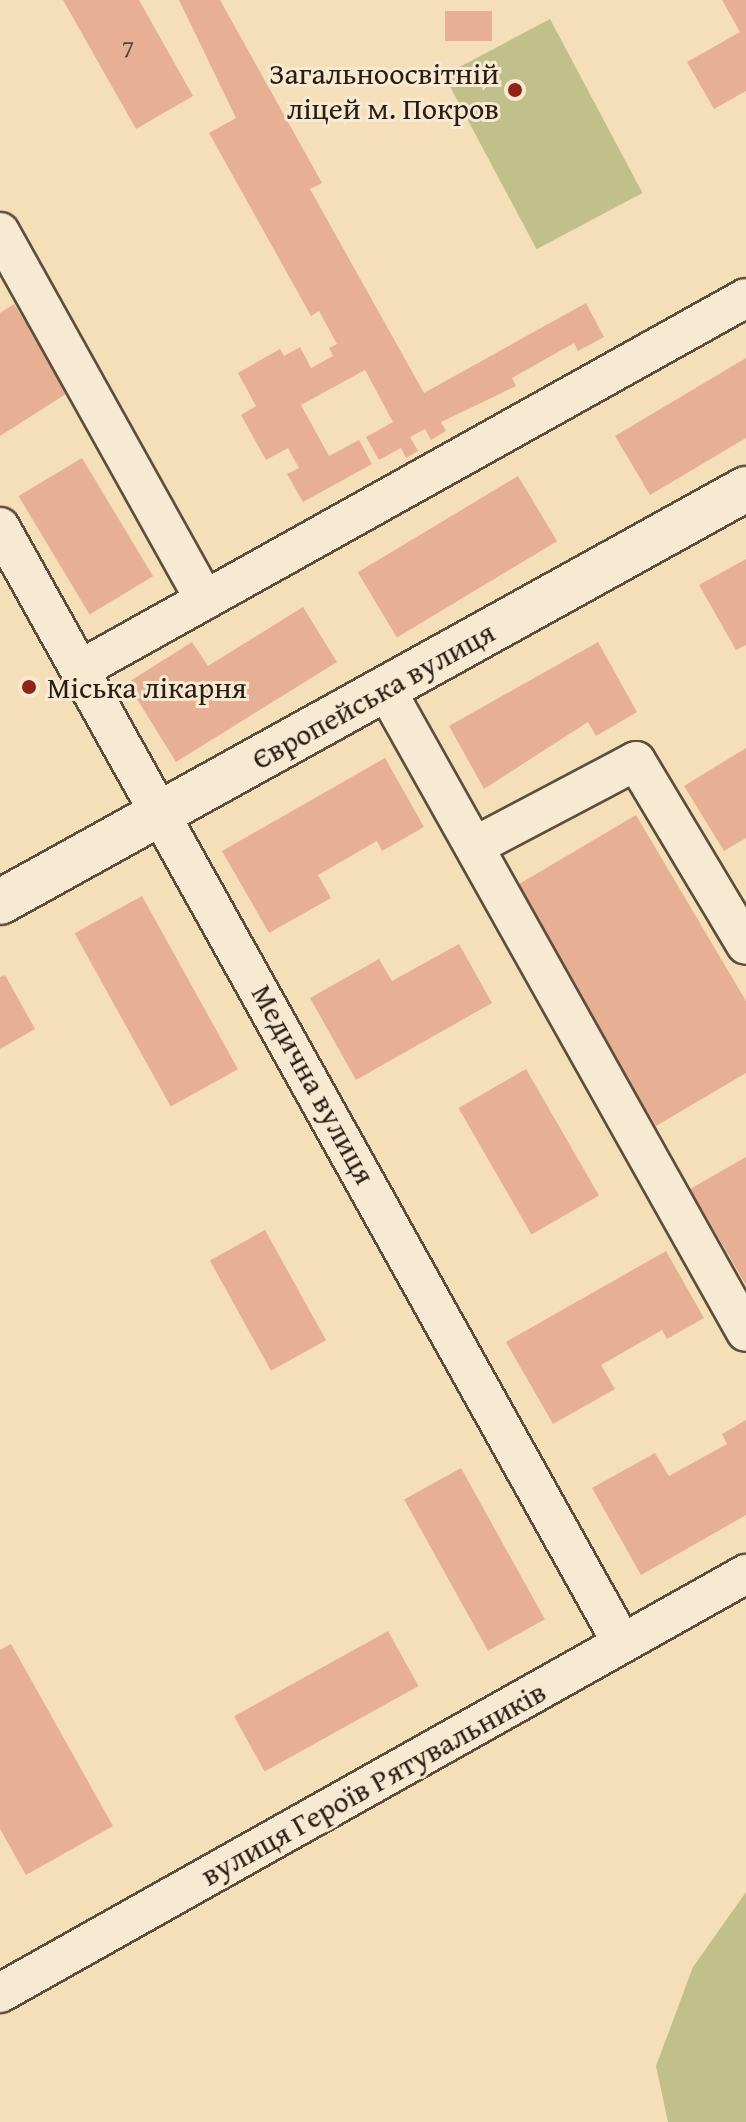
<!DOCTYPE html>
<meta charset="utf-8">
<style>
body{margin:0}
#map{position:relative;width:746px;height:2122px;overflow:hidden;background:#f5dfb9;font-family:"Gentium Book Plus",serif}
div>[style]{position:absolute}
.green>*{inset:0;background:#c1c08b;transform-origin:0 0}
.building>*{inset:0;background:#e7b094;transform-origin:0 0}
.roads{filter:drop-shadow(2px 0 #5d4e3d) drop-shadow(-2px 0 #5d4e3d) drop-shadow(0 2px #5d4e3d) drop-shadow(0 -2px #5d4e3d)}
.street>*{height:38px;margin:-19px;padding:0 19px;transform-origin:19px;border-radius:19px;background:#f8ead2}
.secondary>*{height:44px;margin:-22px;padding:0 22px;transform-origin:22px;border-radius:22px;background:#f8ead2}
.dots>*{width:22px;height:22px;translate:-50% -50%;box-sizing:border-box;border:4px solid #f8ead2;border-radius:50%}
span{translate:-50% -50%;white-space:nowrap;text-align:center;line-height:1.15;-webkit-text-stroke:6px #f8ead2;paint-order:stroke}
.number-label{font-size:26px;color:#594234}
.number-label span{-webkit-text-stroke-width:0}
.poi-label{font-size:30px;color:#2a1e14}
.right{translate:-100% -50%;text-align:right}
.left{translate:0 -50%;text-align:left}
.street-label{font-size:30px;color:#2a1e14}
</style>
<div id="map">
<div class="green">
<i style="left:550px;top:19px;width:197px;height:120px;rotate:62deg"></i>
<i style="clip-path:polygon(746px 1892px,746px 2122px,668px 2122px,656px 2066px,693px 1967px)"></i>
</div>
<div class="building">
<i style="clip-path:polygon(63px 0,139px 0,193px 96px,136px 129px)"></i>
<i style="clip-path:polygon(179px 0,220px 0,322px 183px,310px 189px,424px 393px,586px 303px,604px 337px,578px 351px,574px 343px,512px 378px,516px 386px,441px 422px,446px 431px,431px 440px,425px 429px,410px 437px,418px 451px,406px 458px,401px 448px,379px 460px,366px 437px,393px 422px,365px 370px,301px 405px,329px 456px,359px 440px,372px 464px,303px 502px,287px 474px,299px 468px,288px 448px,266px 460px,241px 415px,256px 406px,238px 373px,280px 349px,284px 356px,300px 347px,311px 368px,333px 356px,329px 348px,337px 344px,319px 311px,311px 316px,209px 133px,236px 118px)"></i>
<i style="clip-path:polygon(722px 0,746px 0,746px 91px,714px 109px,687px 62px,740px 32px)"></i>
<i style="left:445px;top:11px;width:47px;height:30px"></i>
<i style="clip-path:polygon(14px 304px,69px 392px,0 436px,0 313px)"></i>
<i style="clip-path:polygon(746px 358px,746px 438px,650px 495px,615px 436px)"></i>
<i style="left:82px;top:458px;width:138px;height:74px;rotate:59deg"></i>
<i style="left:518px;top:476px;width:76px;height:187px;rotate:59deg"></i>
<i style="clip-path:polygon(746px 559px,746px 645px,736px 650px,699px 585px)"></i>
<i style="clip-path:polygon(303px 607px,337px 662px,176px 762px,127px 683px,192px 642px,208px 666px)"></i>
<i style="clip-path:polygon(598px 642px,637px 712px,596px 736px,588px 722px,484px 789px,449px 726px)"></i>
<i style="clip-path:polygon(746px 748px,746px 838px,724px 851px,684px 786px)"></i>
<i style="clip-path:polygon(385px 758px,424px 827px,382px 851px,377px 841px,318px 875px,331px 898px,269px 933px,222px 851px)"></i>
<i style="clip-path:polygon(636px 815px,746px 1001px,746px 1073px,656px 1126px,514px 887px)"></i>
<i style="left:142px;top:896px;width:198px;height:77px;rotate:61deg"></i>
<i style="clip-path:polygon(459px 944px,492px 1003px,356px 1080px,310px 998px,379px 959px,392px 981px)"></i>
<i style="clip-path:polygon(5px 975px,35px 1029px,0 1049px,0 977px)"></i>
<i style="left:526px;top:1069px;width:146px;height:78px;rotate:60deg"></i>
<i style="clip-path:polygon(746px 1157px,746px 1285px,690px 1189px)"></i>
<i style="left:265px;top:1230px;width:126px;height:63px;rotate:61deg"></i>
<i style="clip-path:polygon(666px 1251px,704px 1318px,667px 1339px,662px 1330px,601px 1365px,615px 1389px,553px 1424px,506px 1342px)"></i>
<i style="clip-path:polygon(746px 1420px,746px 1515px,641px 1575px,592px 1488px,655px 1453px,669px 1476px,727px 1444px,722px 1434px)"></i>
<i style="left:461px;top:1468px;width:173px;height:65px;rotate:61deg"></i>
<i style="left:388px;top:1631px;width:63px;height:176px;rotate:61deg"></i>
<i style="clip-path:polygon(11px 1644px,113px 1826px,26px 1875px,0 1829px,0 1650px)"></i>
</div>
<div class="roads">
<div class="street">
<i style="left:0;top:232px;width:421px;rotate:60.9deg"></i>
<i style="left:0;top:527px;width:1278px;rotate:60.87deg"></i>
<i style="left:81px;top:669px;width:761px;rotate:-29.16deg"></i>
<i style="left:385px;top:688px;width:738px;rotate:60.73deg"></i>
<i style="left:475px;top:846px;width:182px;rotate:-27.8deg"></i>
<i style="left:636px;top:761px;width:214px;rotate:59.1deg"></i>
<i style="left:0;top:1993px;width:856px;rotate:-29.32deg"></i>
</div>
<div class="secondary">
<i style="left:0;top:902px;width:853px;rotate:-28.97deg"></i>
</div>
</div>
<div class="dots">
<i style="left:515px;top:90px;background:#8f2418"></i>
<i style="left:29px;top:687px;background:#8f2418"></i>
</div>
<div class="number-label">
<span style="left:128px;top:48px">7</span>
</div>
<div class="poi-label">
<span class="right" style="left:499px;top:90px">Загальноосвітній<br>ліцей м. Покров</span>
<span class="left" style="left:47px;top:687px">Мiська лiкарня</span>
</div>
<div class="street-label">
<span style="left:373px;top:695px;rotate:-29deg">Європейська вулиця</span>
<span style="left:314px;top:1084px;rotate:61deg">Медична вулиця</span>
<span style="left:373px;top:1783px;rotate:-29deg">вулиця Героїв Рятувальників</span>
</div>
</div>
